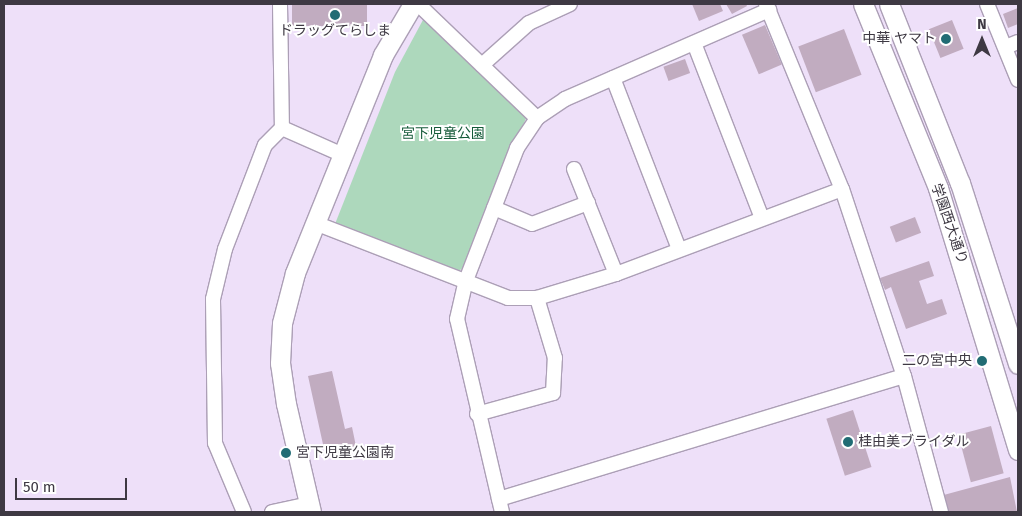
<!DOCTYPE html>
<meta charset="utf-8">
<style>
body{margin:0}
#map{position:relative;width:1022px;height:516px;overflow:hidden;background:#eee0f9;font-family:"Fira Sans","Noto Sans JP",sans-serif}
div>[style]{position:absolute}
.green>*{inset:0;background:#add8bc}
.building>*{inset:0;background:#c1acc0;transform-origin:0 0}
.roads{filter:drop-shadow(1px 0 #ac9fb6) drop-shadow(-1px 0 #ac9fb6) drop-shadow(0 1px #ac9fb6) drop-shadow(0 -1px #ac9fb6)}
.street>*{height:14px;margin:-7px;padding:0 7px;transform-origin:7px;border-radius:7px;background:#fff}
.secondary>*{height:19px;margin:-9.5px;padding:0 9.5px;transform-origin:9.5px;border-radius:9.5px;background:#fff}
.dots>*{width:14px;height:14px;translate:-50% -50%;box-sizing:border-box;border:2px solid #fff;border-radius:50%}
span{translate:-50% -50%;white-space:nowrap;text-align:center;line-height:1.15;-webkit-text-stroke:4px #fff;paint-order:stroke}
.poi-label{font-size:14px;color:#3e3943}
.right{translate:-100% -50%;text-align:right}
.left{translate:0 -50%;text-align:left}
.park-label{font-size:14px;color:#145a38}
.street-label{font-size:14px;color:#3e3943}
.frame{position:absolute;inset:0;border:5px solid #3e3943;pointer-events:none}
.north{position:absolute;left:957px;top:15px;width:50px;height:50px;-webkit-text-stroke:4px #fff;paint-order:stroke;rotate:0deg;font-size:14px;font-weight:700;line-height:20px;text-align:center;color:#3e3943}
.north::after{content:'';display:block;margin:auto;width:18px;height:22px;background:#3e3943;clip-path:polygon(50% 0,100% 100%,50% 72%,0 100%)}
.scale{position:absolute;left:15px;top:478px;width:112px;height:22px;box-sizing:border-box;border:2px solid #3e3943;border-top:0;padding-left:6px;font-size:15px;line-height:18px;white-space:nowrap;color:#3e3943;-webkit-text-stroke:4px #fff;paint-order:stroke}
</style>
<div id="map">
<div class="green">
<i style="clip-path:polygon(424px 18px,527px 116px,463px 268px,457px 272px,335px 224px,395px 72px)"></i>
</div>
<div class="building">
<i style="left:292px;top:4px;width:75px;height:22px"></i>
<i style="clip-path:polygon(692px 4px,720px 4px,723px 11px,699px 21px)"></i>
<i style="clip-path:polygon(726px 4px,746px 4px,747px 6px,732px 14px)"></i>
<i style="clip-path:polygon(1018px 8px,1018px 24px,1008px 28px,1003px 14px)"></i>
<i style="left:952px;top:20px;width:31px;height:25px;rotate:68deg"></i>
<i style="left:765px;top:25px;width:43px;height:25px;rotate:67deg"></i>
<i style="left:844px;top:29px;width:49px;height:49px;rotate:69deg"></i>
<i style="left:685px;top:59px;width:15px;height:23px;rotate:70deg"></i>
<i style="left:915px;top:217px;width:17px;height:27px;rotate:69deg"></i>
<i style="clip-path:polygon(929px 261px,934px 276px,919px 281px,927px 304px,942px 299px,947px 314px,906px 329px,891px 287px,885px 290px,880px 278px)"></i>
<i style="clip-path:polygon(332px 371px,345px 429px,352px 427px,357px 451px,326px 458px,308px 376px)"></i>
<i style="left:853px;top:410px;width:60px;height:28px;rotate:72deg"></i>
<i style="left:991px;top:426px;width:49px;height:34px;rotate:75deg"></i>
<i style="clip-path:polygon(1010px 477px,1017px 512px,945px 512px,940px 496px)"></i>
</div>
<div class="roads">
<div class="street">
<i style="left:280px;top:4px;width:124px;rotate:89.1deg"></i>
<i style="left:282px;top:128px;width:67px;rotate:23.9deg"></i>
<i style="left:418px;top:4px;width:165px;rotate:43.8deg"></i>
<i style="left:766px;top:4px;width:200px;rotate:67.7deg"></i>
<i style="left:842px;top:189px;width:197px;rotate:71.7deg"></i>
<i style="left:904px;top:376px;width:141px;rotate:74.8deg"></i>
<i style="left:987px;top:4px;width:82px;rotate:67.8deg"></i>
<i style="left:694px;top:43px;width:188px;rotate:68.8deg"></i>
<i style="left:1006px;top:47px;width:13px;rotate:-23deg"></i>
<i style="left:482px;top:65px;width:63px;rotate:-41.8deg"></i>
<i style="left:529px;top:23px;width:45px;rotate:-24.9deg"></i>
<i style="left:613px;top:78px;width:183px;rotate:68.9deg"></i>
<i style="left:574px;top:169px;width:113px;rotate:68.2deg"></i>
<i style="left:494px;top:208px;width:41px;rotate:22.8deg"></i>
<i style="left:532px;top:224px;width:60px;rotate:-20.6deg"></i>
<i style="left:315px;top:223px;width:207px;rotate:21.2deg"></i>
<i style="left:508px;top:298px;width:29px"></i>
<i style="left:537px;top:298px;width:83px;rotate:-16.9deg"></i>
<i style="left:616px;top:274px;width:241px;rotate:-20.6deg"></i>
<i style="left:477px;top:414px;width:79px;rotate:-15.4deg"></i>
<i style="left:553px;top:393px;width:35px;rotate:-87deg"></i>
<i style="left:555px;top:358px;width:63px;rotate:-106.7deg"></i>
<i style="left:499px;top:499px;width:423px;rotate:-16.9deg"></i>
<i style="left:244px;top:512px;width:75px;rotate:-112.8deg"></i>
<i style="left:215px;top:443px;width:144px;rotate:-90.8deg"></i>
<i style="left:213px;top:299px;width:51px;rotate:-76.5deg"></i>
<i style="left:225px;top:249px;width:111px;rotate:-69deg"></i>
<i style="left:265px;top:145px;width:24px;rotate:-45deg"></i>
<i style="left:272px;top:512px;width:38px;rotate:-12deg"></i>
<i style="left:502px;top:512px;width:198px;rotate:-103.1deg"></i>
<i style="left:457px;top:319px;width:37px;rotate:-77deg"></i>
<i style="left:465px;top:283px;width:145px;rotate:-68.9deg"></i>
<i style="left:517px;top:148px;width:36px;rotate:-56deg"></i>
<i style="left:537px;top:118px;width:34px;rotate:-34deg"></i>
<i style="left:565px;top:99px;width:223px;rotate:-23.6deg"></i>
</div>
<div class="secondary">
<i style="left:863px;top:4px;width:199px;rotate:67.8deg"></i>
<i style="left:938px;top:188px;width:274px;rotate:73deg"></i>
<i style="left:889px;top:4px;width:193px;rotate:68.4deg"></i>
<i style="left:960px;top:183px;width:190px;rotate:72.2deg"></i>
<i style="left:311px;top:512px;width:111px;rotate:-103deg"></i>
<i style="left:286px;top:404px;width:41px;rotate:-98.3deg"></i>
<i style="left:280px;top:363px;width:40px;rotate:-87.1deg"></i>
<i style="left:282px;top:323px;width:52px;rotate:-75.4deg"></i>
<i style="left:295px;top:273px;width:235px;rotate:-68deg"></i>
<i style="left:383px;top:55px;width:59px;rotate:-59.5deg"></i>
</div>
</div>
<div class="dots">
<i style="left:335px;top:15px;background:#216c74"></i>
<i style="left:946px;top:39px;background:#216c74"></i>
<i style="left:982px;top:361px;background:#216c74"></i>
<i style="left:848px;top:442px;background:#216c74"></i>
<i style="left:286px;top:453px;background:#216c74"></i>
</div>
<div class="poi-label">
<span style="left:335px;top:31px">ドラッグてらしま</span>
<span class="right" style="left:936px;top:39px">中華 ヤマト</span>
<span class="right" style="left:972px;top:361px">二の宮中央</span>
<span class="left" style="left:858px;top:442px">桂由美ブライダル</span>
<span class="left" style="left:296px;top:453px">宮下児童公園南</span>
</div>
<div class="park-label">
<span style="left:443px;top:134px">宮下児童公園</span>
</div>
<div class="street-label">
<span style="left:949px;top:224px;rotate:71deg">学園西大通り</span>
</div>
<div class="frame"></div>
<div class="north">N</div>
<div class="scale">50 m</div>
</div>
